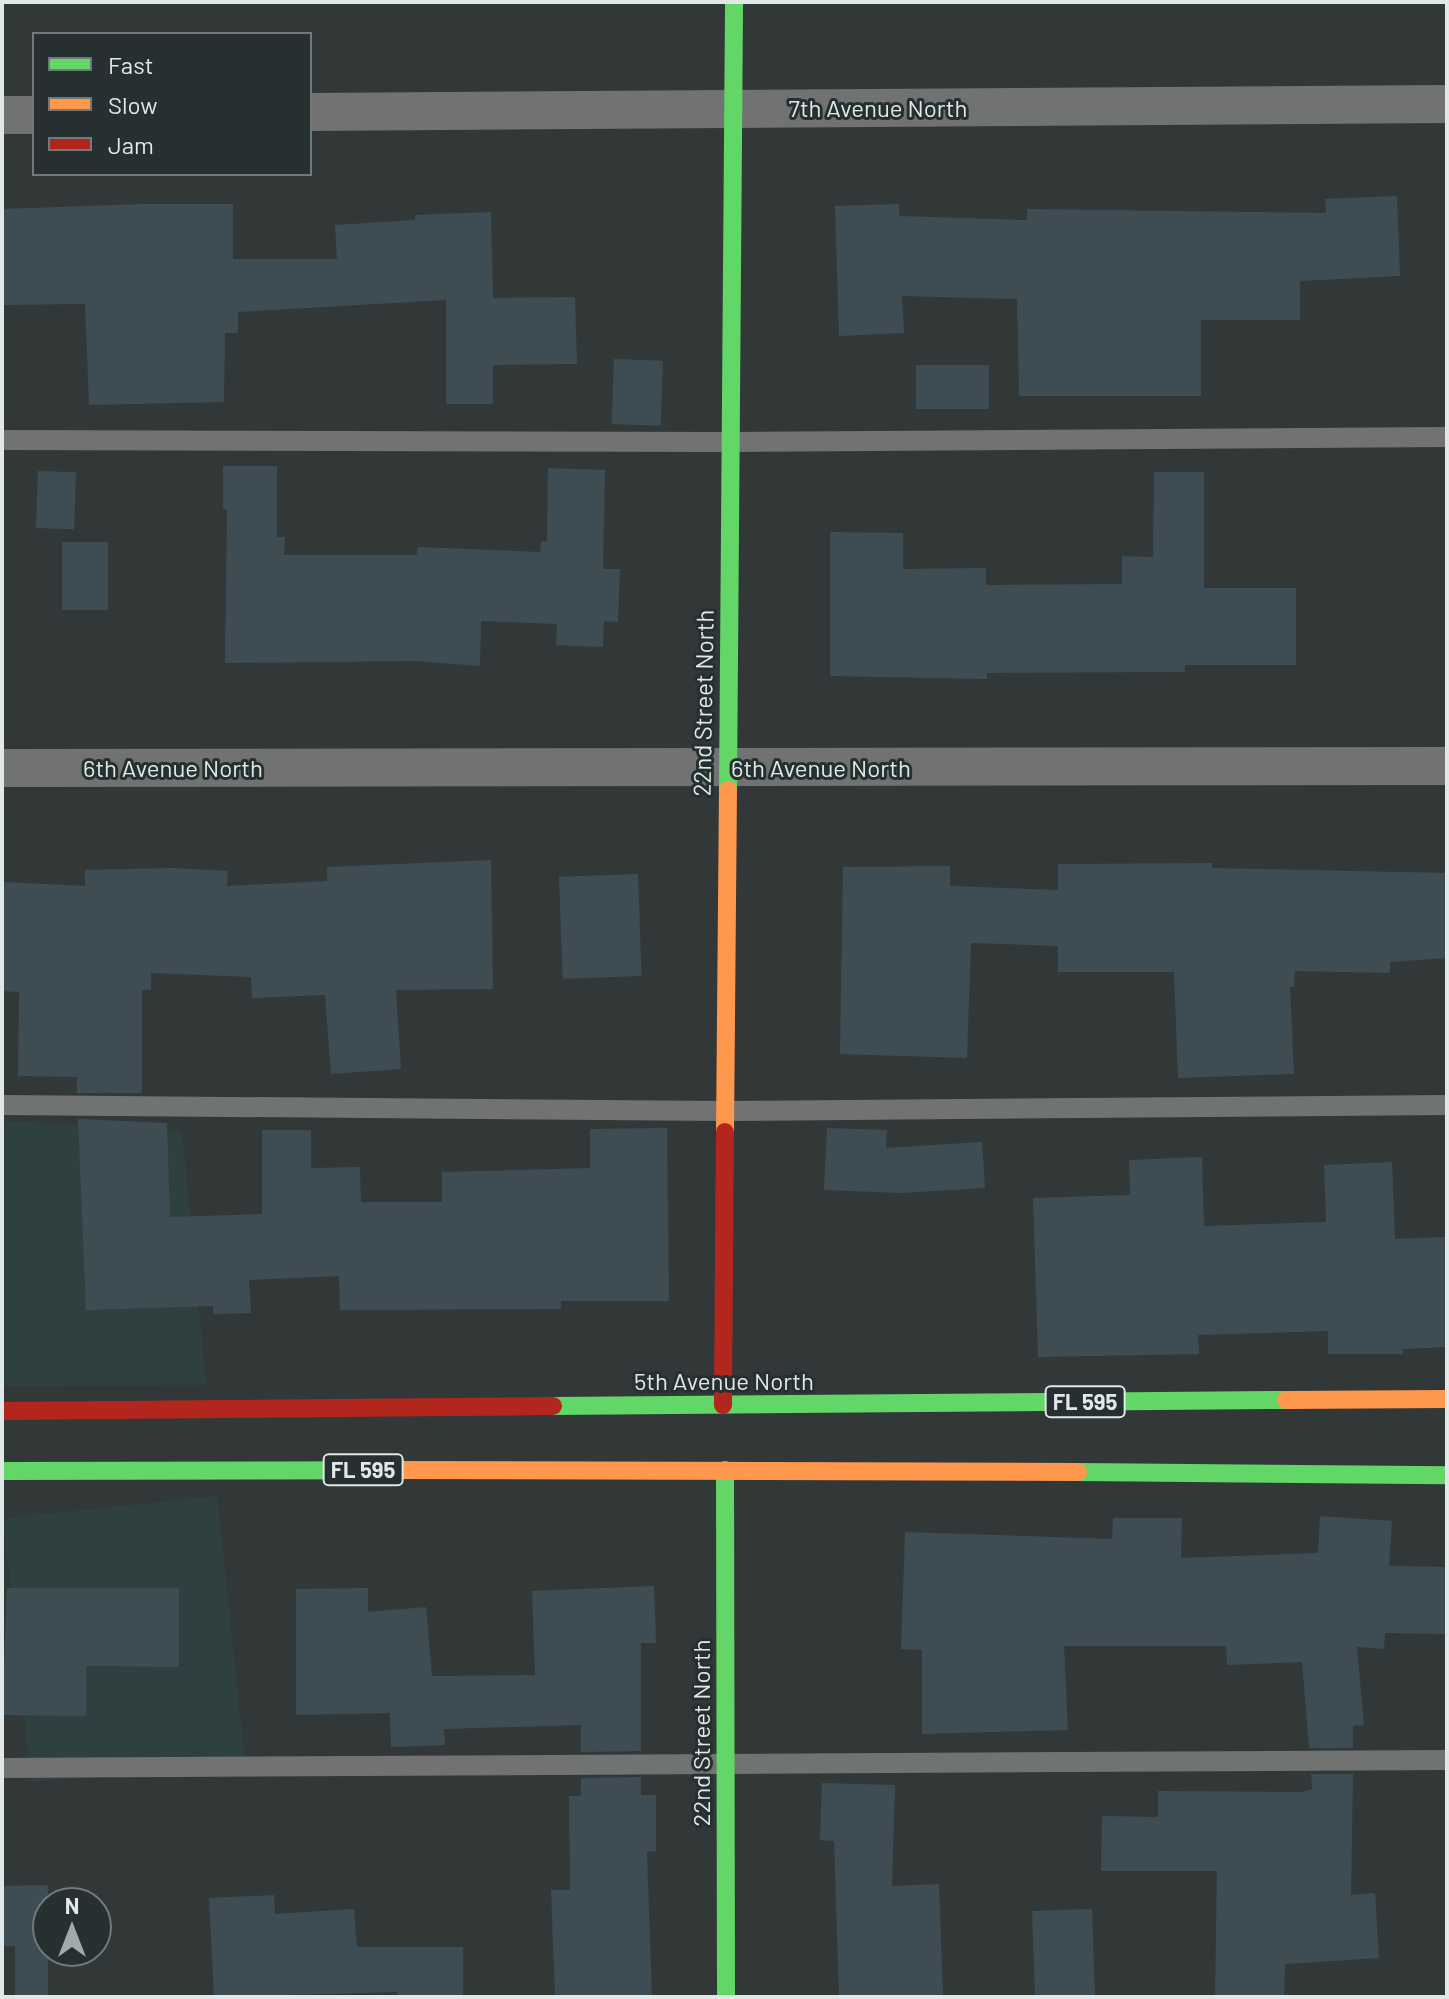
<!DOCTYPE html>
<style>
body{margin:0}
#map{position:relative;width:1449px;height:1999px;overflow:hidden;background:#323838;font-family:Barlow,sans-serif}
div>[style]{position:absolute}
.built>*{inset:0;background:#2f4041;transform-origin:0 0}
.building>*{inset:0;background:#3e4d54;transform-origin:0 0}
.lane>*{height:20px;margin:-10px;padding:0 10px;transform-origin:10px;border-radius:10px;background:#707372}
.street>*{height:38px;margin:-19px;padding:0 19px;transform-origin:19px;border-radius:19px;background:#707372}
.fast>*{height:18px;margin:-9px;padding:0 9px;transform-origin:9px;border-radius:9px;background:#63d668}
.slow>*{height:18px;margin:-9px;padding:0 9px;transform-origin:9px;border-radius:9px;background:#ff974d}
.jam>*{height:18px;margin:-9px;padding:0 9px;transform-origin:9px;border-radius:9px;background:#b3261e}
span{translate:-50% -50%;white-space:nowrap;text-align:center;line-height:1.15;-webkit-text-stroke:6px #263030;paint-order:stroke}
.shield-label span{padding:2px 6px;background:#263030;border:2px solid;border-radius:6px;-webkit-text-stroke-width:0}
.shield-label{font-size:22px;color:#e1e8e8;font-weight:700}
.street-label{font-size:24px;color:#e1e8e8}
.frame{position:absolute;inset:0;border:4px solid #e1e8e8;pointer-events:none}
.legend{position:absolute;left:32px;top:32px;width:280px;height:144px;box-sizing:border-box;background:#263030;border:2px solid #717a7a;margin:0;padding:10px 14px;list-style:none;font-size:24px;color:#e1e8e8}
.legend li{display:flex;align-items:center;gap:16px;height:40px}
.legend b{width:40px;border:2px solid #717a7a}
.north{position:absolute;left:32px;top:1887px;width:80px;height:80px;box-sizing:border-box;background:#263030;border:2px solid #717a7a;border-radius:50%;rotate:0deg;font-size:22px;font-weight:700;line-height:32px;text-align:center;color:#e1e8e8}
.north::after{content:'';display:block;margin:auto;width:28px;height:36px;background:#a4aaaa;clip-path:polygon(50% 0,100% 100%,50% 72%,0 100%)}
</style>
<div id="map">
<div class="built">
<i style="clip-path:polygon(2px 1121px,182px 1132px,206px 1385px,2px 1386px)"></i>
<i style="left:217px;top:1496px;width:265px;height:215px;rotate:84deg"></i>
</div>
<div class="building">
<i style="clip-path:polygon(1397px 196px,1400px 276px,1300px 281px,1300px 320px,1201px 320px,1201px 396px,1019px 396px,1017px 299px,902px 296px,904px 333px,839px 336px,835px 206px,899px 204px,899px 216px,1027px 220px,1027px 209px,1326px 213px,1325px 199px)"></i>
<i style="clip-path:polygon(145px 204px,233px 204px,233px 259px,337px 259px,335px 225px,415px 220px,415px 215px,491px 212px,493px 298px,575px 297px,577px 364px,493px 365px,493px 404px,446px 404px,446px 300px,238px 312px,238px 333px,225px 333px,224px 402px,89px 405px,85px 304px,2px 305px,2px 209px)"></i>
<i style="left:614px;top:359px;width:49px;height:65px;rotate:2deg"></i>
<i style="left:989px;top:365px;width:44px;height:73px;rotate:90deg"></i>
<i style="clip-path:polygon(223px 466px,277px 466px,277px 537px,285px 537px,284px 555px,417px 555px,418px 547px,540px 552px,541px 541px,547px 541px,548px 468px,605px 470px,603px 569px,620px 569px,618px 622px,604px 621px,603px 647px,556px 645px,557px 624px,481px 621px,480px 666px,414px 661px,225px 663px,227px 509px,223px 509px)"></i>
<i style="left:38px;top:471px;width:38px;height:57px;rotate:2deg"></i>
<i style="clip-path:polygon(1154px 472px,1204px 472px,1204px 588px,1296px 588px,1296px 665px,1185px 665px,1185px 672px,987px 673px,987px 679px,830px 676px,830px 532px,903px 533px,903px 569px,986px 568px,986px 585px,1122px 584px,1122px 556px,1153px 557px)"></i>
<i style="left:108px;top:542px;width:68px;height:46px;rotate:90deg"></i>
<i style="clip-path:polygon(491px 860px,493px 989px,396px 990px,401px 1069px,331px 1074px,325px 995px,252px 998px,251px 977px,151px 973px,151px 990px,142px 990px,142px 1093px,77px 1093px,77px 1077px,18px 1076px,19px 992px,2px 991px,4px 882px,85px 886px,85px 870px,172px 868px,228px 871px,227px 886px,327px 881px,327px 867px)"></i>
<i style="clip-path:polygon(1212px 863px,1212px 868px,1447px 873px,1447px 958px,1390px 962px,1390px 973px,1295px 971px,1294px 987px,1290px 987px,1294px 1074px,1178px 1078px,1174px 972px,1058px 972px,1058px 946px,971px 943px,967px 1058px,840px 1054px,843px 867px,950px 866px,950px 886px,1058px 890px,1058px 864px)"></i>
<i style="left:638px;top:874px;width:102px;height:79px;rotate:88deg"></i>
<i style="clip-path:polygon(78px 1119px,167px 1123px,170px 1217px,262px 1214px,262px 1130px,311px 1130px,311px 1168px,360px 1167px,361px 1202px,442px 1202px,442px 1172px,590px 1168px,590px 1129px,667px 1128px,669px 1301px,561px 1301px,561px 1309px,340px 1310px,339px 1276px,249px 1280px,251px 1313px,213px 1314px,213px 1306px,86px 1310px)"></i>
<i style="clip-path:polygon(827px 1128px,887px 1130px,886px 1148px,982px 1142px,985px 1188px,901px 1193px,824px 1190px)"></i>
<i style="clip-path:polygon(1202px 1157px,1204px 1226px,1326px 1222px,1324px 1165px,1392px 1162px,1395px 1239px,1447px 1237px,1447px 1347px,1403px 1349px,1403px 1354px,1328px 1354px,1328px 1331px,1198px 1335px,1199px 1354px,1038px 1357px,1033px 1198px,1130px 1195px,1129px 1160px)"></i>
<i style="clip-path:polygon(1320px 1516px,1392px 1521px,1389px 1566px,1447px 1567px,1447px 1634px,1385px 1633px,1384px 1649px,1357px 1647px,1364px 1725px,1353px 1726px,1353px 1748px,1309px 1748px,1302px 1662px,1227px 1665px,1226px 1646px,1064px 1646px,1068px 1730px,922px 1734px,922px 1650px,901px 1649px,905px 1532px,1112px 1539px,1113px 1518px,1182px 1518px,1181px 1558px,1318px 1553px)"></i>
<i style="clip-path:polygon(654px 1586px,656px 1643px,641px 1643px,641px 1751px,581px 1752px,581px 1725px,444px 1729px,445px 1745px,391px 1747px,390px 1713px,296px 1715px,296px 1589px,368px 1588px,368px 1612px,426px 1607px,432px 1676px,535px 1675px,532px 1591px)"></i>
<i style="clip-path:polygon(7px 1588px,179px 1588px,179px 1667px,86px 1666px,86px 1716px,2px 1715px)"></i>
<i style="clip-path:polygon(1311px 1774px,1353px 1774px,1351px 1895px,1375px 1893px,1379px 1958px,1285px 1964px,1284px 1997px,1215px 1997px,1217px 1871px,1101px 1871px,1102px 1816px,1158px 1817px,1158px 1791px,1302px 1792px,1312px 1789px)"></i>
<i style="clip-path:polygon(641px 1777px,641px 1795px,656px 1795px,656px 1851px,647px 1852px,652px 1997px,555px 1997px,551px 1890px,570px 1890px,569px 1796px,581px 1796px,581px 1778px)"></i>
<i style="clip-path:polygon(822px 1783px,895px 1785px,892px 1886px,939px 1884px,943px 1997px,839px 1997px,834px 1841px,820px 1840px)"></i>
<i style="clip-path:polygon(48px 1885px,48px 1997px,15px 1997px,15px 1946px,2px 1946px,2px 1886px)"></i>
<i style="clip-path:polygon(274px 1895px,275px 1914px,354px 1909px,357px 1947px,463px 1947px,463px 1997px,397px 1997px,397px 1992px,214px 1997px,209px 1898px)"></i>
<i style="left:1092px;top:1909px;width:88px;height:60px;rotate:88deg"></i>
</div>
<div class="lane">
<i style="left:2px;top:440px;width:729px;rotate:0.16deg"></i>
<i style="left:731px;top:442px;width:716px;rotate:-0.4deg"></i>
<i style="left:2px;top:1105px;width:722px;rotate:0.48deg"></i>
<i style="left:724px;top:1111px;width:723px;rotate:-0.48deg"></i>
<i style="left:2px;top:1768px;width:1445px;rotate:-0.32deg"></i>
</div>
<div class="street">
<i style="left:310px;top:112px;width:1137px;rotate:-0.4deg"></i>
<i style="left:2px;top:115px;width:32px"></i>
<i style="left:2px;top:768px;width:1445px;rotate:-0.08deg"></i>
</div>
<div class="fast">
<i style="left:728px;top:790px;width:788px;rotate:-89.56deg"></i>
<i style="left:553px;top:1406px;width:733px;rotate:-0.47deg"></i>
<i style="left:725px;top:1470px;width:527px;rotate:89.89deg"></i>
<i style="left:2px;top:1471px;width:387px;rotate:-0.1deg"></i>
<i style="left:1078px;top:1472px;width:369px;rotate:0.5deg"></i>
</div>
<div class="slow">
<i style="left:725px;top:1132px;width:342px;rotate:-89.5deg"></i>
<i style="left:1286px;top:1400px;width:161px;rotate:-0.4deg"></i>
<i style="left:389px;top:1470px;width:689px;rotate:0.17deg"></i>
</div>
<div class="jam">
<i style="left:723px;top:1405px;width:273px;rotate:-89.6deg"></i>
<i style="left:2px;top:1411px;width:551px;rotate:-0.52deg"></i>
</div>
<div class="shield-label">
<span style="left:1085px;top:1402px">FL 595</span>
<span style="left:363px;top:1470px">FL 595</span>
</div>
<div class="street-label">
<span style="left:878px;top:108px">7th Avenue North</span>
<span style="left:703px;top:703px;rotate:-89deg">22nd Street North</span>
<span style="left:173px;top:768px">6th Avenue North</span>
<span style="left:821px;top:768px">6th Avenue North</span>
<span style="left:724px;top:1381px">5th Avenue North</span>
<span style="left:701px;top:1733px;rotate:-90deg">22nd Street North</span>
</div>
<div class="frame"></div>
<ul class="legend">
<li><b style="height:10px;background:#63d668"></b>Fast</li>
<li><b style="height:10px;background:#ff974d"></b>Slow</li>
<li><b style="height:10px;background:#b3261e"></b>Jam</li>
</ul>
<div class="north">N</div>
</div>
